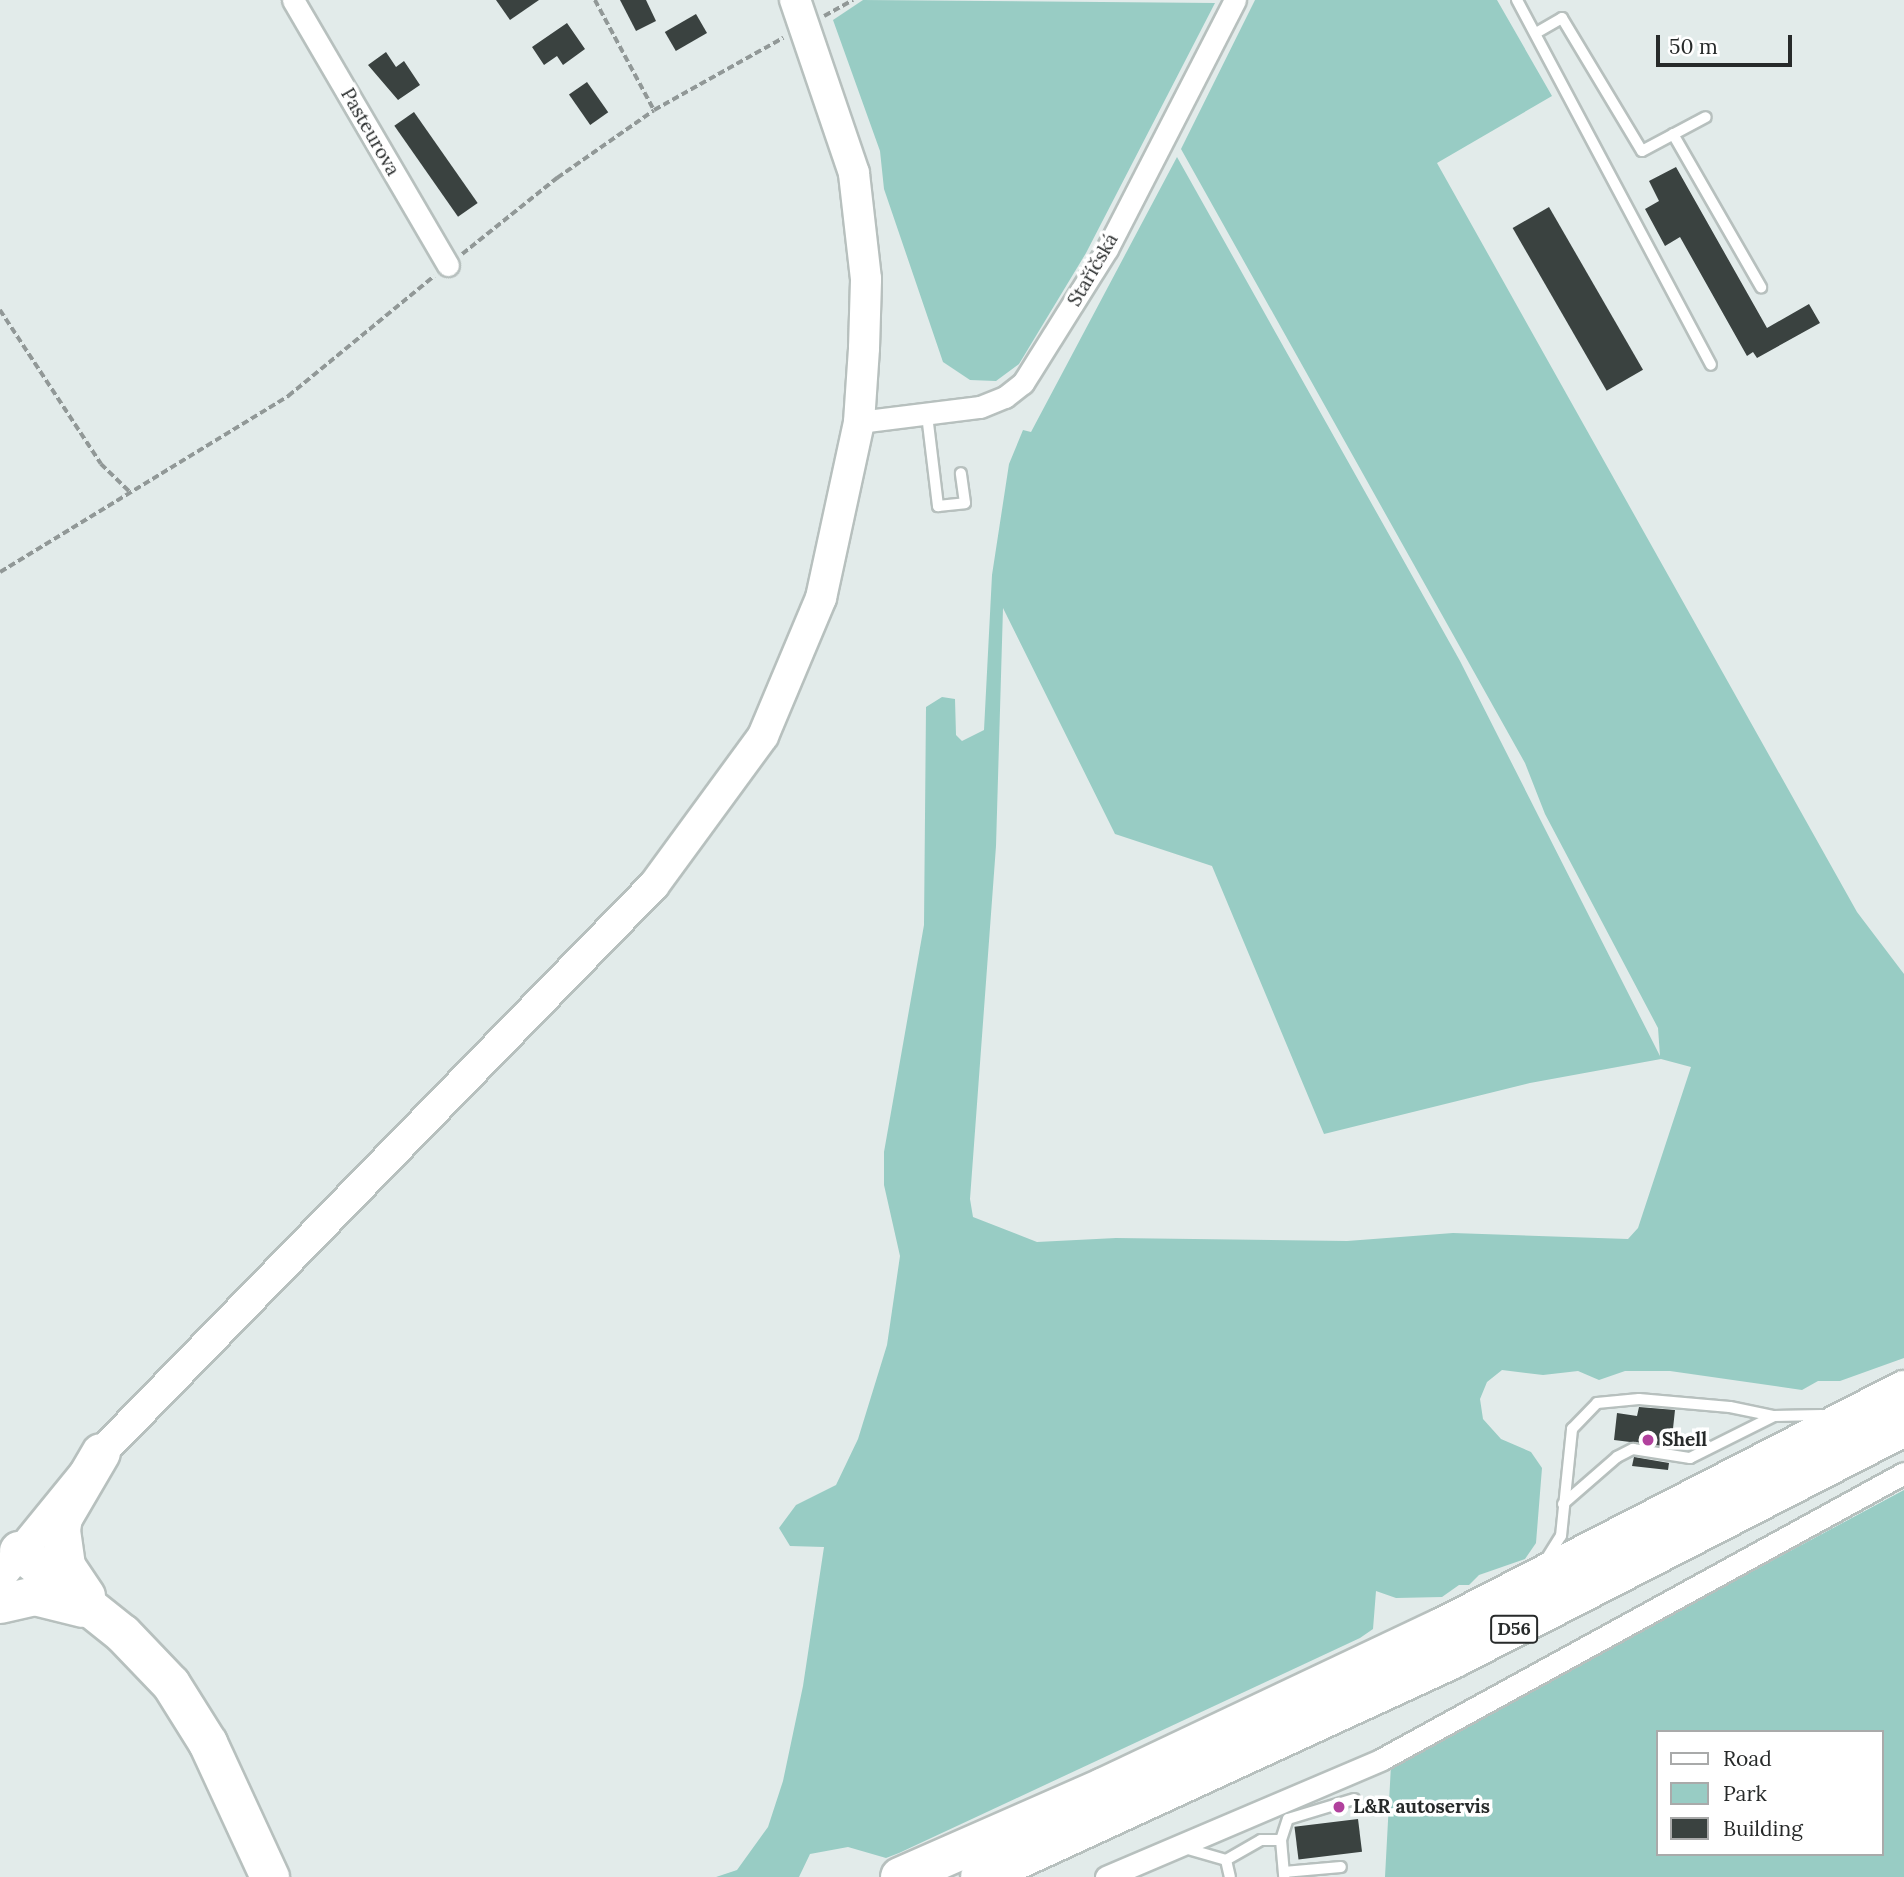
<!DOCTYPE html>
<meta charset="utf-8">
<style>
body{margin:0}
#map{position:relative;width:1904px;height:1877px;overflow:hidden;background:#e2ebea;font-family:Lora,serif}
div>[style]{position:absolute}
.green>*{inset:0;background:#98ccc4}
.building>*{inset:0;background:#3a4240;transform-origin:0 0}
.path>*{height:3.5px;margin-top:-1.75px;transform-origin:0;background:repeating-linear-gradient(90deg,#919897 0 7px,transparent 0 10.5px)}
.roads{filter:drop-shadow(2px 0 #b7c0be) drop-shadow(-2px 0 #b7c0be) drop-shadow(0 2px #b7c0be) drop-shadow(0 -2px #b7c0be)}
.lane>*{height:10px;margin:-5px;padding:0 5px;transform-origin:5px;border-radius:5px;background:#fff}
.street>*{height:21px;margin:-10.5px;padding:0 10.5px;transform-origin:10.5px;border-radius:10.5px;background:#fff}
.secondary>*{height:30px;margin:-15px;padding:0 15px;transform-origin:15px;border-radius:15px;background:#fff}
.highway>*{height:38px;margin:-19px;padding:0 19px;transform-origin:19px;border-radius:19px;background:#fff}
.dots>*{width:19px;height:19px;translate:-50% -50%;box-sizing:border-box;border:4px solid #fff;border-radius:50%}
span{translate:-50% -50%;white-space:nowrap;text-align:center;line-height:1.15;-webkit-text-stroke:7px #fff;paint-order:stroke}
.shield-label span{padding:2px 5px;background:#fff;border:2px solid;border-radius:5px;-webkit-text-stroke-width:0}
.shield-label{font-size:18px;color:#272a2a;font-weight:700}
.street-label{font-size:19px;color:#272a2a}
.poi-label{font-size:19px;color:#272a2a;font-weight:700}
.left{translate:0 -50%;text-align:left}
.legend{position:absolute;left:1656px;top:1730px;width:228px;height:126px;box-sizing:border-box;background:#fff;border:2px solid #a9aaaa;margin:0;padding:9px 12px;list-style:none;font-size:21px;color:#272a2a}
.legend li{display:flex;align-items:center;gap:14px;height:35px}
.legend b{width:35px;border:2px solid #a9aaaa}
.scale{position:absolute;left:1656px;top:35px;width:136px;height:32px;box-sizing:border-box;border:4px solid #272a2a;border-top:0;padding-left:9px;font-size:21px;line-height:24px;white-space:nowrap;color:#272a2a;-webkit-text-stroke:5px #fff;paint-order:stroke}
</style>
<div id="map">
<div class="green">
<i style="clip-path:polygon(863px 0,1215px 3px,1086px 253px,1019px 364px,996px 381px,970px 380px,943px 362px,884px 189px,880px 151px,833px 20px)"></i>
<i style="clip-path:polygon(evenodd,1255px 0,1497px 0,1552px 96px,1437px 163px,1857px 912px,1904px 974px,1904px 1358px,1840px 1381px,1818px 1381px,1802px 1390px,1670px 1371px,1625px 1371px,1599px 1380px,1578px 1371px,1543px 1375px,1502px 1370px,1487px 1382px,1480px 1399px,1483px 1419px,1501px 1439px,1531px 1452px,1542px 1468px,1536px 1543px,1525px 1559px,1479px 1575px,1469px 1585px,1459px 1585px,1442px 1597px,1396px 1598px,1376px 1591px,1373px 1629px,1360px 1638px,899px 1853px,886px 1858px,848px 1847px,810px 1854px,799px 1877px,716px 1877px,737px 1870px,768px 1827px,783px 1781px,803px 1686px,824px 1547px,790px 1546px,779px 1528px,796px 1505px,836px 1485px,858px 1439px,887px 1345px,900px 1256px,884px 1185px,884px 1152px,924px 925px,926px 707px,942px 697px,955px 699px,956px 735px,962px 741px,984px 730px,992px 575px,1009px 464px,1023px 430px,1031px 432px,1177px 157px,1460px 661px,1660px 1056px,1658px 1028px,1545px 814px,1525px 763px,1181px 149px,1255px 0,1003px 608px,1115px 834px,1212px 866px,1324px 1134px,1530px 1083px,1661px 1059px,1691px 1067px,1638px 1228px,1628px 1239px,1453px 1233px,1347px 1241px,1116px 1238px,1037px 1242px,973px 1217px,970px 1199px,996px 846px,1003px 608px)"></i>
<i style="clip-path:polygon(evenodd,1904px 1490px,1904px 1877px,1385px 1877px,1391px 1765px,1904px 1490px,1657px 1732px,1881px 1732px,1881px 1854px,1657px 1854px,1657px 1732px)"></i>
</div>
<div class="building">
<i style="clip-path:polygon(496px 0,539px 0,510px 20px)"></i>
<i style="clip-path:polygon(620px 0,646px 0,656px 21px,636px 31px)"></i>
<i style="left:696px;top:14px;width:22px;height:36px;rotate:60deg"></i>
<i style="clip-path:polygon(567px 23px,585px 49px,563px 65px,557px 56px,544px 65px,532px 47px)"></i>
<i style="clip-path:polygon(386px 52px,396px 67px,404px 61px,420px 85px,398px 100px,368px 65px)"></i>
<i style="left:587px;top:82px;width:37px;height:22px;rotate:55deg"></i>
<i style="left:414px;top:112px;width:111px;height:24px;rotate:55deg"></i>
<i style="clip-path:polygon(1676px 167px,1767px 328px,1809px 304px,1820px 323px,1757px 358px,1753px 352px,1747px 356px,1680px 237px,1665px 246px,1645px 209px,1659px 201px,1649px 181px)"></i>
<i style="left:1549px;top:207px;width:188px;height:42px;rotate:60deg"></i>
<i style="clip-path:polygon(1639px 1407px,1675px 1410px,1671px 1447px,1614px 1440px,1617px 1413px,1637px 1416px)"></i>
<i style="clip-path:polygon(1634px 1457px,1669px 1463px,1668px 1470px,1632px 1466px)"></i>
<i style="left:1358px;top:1819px;width:33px;height:64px;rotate:83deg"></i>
</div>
<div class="path">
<i style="left:595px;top:0;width:125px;rotate:61.8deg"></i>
<i style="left:824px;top:16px;width:33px;rotate:-29deg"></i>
<i style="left:462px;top:254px;width:122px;rotate:-38.7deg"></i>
<i style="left:557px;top:178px;width:118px;rotate:-35deg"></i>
<i style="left:654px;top:110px;width:148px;rotate:-29.2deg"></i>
<i style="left:0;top:310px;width:184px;rotate:56.7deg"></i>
<i style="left:101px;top:464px;width:40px;rotate:44deg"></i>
<i style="left:0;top:572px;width:338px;rotate:-31.4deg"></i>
<i style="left:288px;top:396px;width:189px;rotate:-39.4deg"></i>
</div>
<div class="roads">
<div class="lane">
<i style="left:1517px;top:0;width:413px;rotate:62deg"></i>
<i style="left:1536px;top:33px;width:30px;rotate:-30deg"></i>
<i style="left:1562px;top:18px;width:155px;rotate:59deg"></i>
<i style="left:1642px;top:151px;width:72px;rotate:-28deg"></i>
<i style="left:1673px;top:134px;width:177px;rotate:60.1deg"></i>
<i style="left:927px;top:415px;width:92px;rotate:83.1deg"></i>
<i style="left:938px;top:506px;width:27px;rotate:-6deg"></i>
<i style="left:965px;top:503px;width:30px;rotate:-98deg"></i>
<i style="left:1563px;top:1504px;width:72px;rotate:-41deg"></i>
<i style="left:1617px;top:1457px;width:18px;rotate:-27deg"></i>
<i style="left:1633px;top:1449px;width:58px;rotate:9deg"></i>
<i style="left:1690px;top:1458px;width:94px;rotate:-26.6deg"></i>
<i style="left:1547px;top:1558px;width:26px;rotate:-58deg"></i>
<i style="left:1561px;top:1536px;width:108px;rotate:-84.1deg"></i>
<i style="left:1572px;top:1429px;width:36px;rotate:-46deg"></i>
<i style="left:1597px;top:1403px;width:42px;rotate:-5.4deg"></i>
<i style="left:1639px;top:1399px;width:91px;rotate:5deg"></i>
<i style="left:1730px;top:1407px;width:45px;rotate:11.6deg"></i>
<i style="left:1774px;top:1416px;width:48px;rotate:-1.2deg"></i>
<i style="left:1281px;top:1840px;width:22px;rotate:-72deg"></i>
<i style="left:1288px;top:1819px;width:69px;rotate:-16.9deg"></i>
<i style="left:1181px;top:1847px;width:47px;rotate:16.1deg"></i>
<i style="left:1226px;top:1860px;width:40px;rotate:-29.7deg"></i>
<i style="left:1261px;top:1840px;width:20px"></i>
<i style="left:1281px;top:1840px;width:37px;rotate:85deg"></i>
<i style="left:1226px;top:1860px;width:17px;rotate:77deg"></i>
<i style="left:1284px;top:1872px;width:57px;rotate:-5deg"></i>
</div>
<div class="street">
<i style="left:293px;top:0;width:307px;rotate:59.7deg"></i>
<i style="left:859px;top:422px;width:122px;rotate:-7.1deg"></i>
<i style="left:980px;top:407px;width:27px;rotate:-22deg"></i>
<i style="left:1005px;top:397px;width:23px;rotate:-38deg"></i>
<i style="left:1023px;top:383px;width:158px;rotate:-57.9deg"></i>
<i style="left:1107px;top:249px;width:280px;rotate:-62.8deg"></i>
<i style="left:1106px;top:1877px;width:300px;rotate:-23.1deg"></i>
<i style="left:1382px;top:1759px;width:595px;rotate:-28.72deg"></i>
</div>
<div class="secondary">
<i style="left:0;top:1577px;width:160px;rotate:-50.8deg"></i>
<i style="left:101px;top:1453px;width:793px;rotate:-45.77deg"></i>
<i style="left:654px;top:885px;width:185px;rotate:-53.8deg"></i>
<i style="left:763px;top:736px;width:150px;rotate:-67.2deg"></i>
<i style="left:821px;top:598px;width:180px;rotate:-77.8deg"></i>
<i style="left:859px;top:422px;width:74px;rotate:-86.1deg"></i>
<i style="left:864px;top:348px;width:69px;rotate:-88.3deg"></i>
<i style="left:866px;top:279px;width:107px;rotate:-96.5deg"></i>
<i style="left:854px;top:173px;width:183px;rotate:-108.8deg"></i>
</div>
<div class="highway">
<i style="left:19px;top:1551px;width:133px;rotate:38.6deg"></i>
<i style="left:123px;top:1634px;width:69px;rotate:46.2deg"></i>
<i style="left:171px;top:1684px;width:70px;rotate:57.9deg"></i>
<i style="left:208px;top:1743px;width:148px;rotate:65.2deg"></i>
<i style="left:86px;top:1596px;width:36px;rotate:-124deg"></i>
<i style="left:66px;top:1566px;width:36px;rotate:-98deg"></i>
<i style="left:61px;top:1530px;width:12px;rotate:-81deg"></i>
<i style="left:63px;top:1518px;width:75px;rotate:-59.7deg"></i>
<i style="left:0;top:1604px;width:36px;rotate:-13deg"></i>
<i style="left:35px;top:1596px;width:49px;rotate:14deg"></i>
<i style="left:900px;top:1877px;width:223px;rotate:-23.8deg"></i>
<i style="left:1104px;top:1787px;width:370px;rotate:-25.3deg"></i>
<i style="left:1439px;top:1629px;width:523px;rotate:-27.2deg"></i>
<i style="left:980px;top:1877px;width:521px;rotate:-24.74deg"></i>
<i style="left:1453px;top:1659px;width:507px;rotate:-27.22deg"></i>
</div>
</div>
<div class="dots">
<i style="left:1648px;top:1440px;background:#b1419d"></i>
<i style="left:1339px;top:1807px;background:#b1419d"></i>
</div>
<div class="shield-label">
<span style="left:1514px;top:1629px">D56</span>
</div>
<div class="street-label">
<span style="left:370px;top:132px;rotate:60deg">Pasteurova</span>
<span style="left:1093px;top:270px;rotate:-60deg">Staříčská</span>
</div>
<div class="poi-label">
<span class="left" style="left:1662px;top:1440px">Shell</span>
<span class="left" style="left:1353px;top:1807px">L&amp;R autoservis</span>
</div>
<ul class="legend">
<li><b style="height:9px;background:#fff"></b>Road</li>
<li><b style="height:19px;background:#98ccc4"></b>Park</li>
<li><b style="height:19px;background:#3a4240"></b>Building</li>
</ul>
<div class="scale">50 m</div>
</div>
